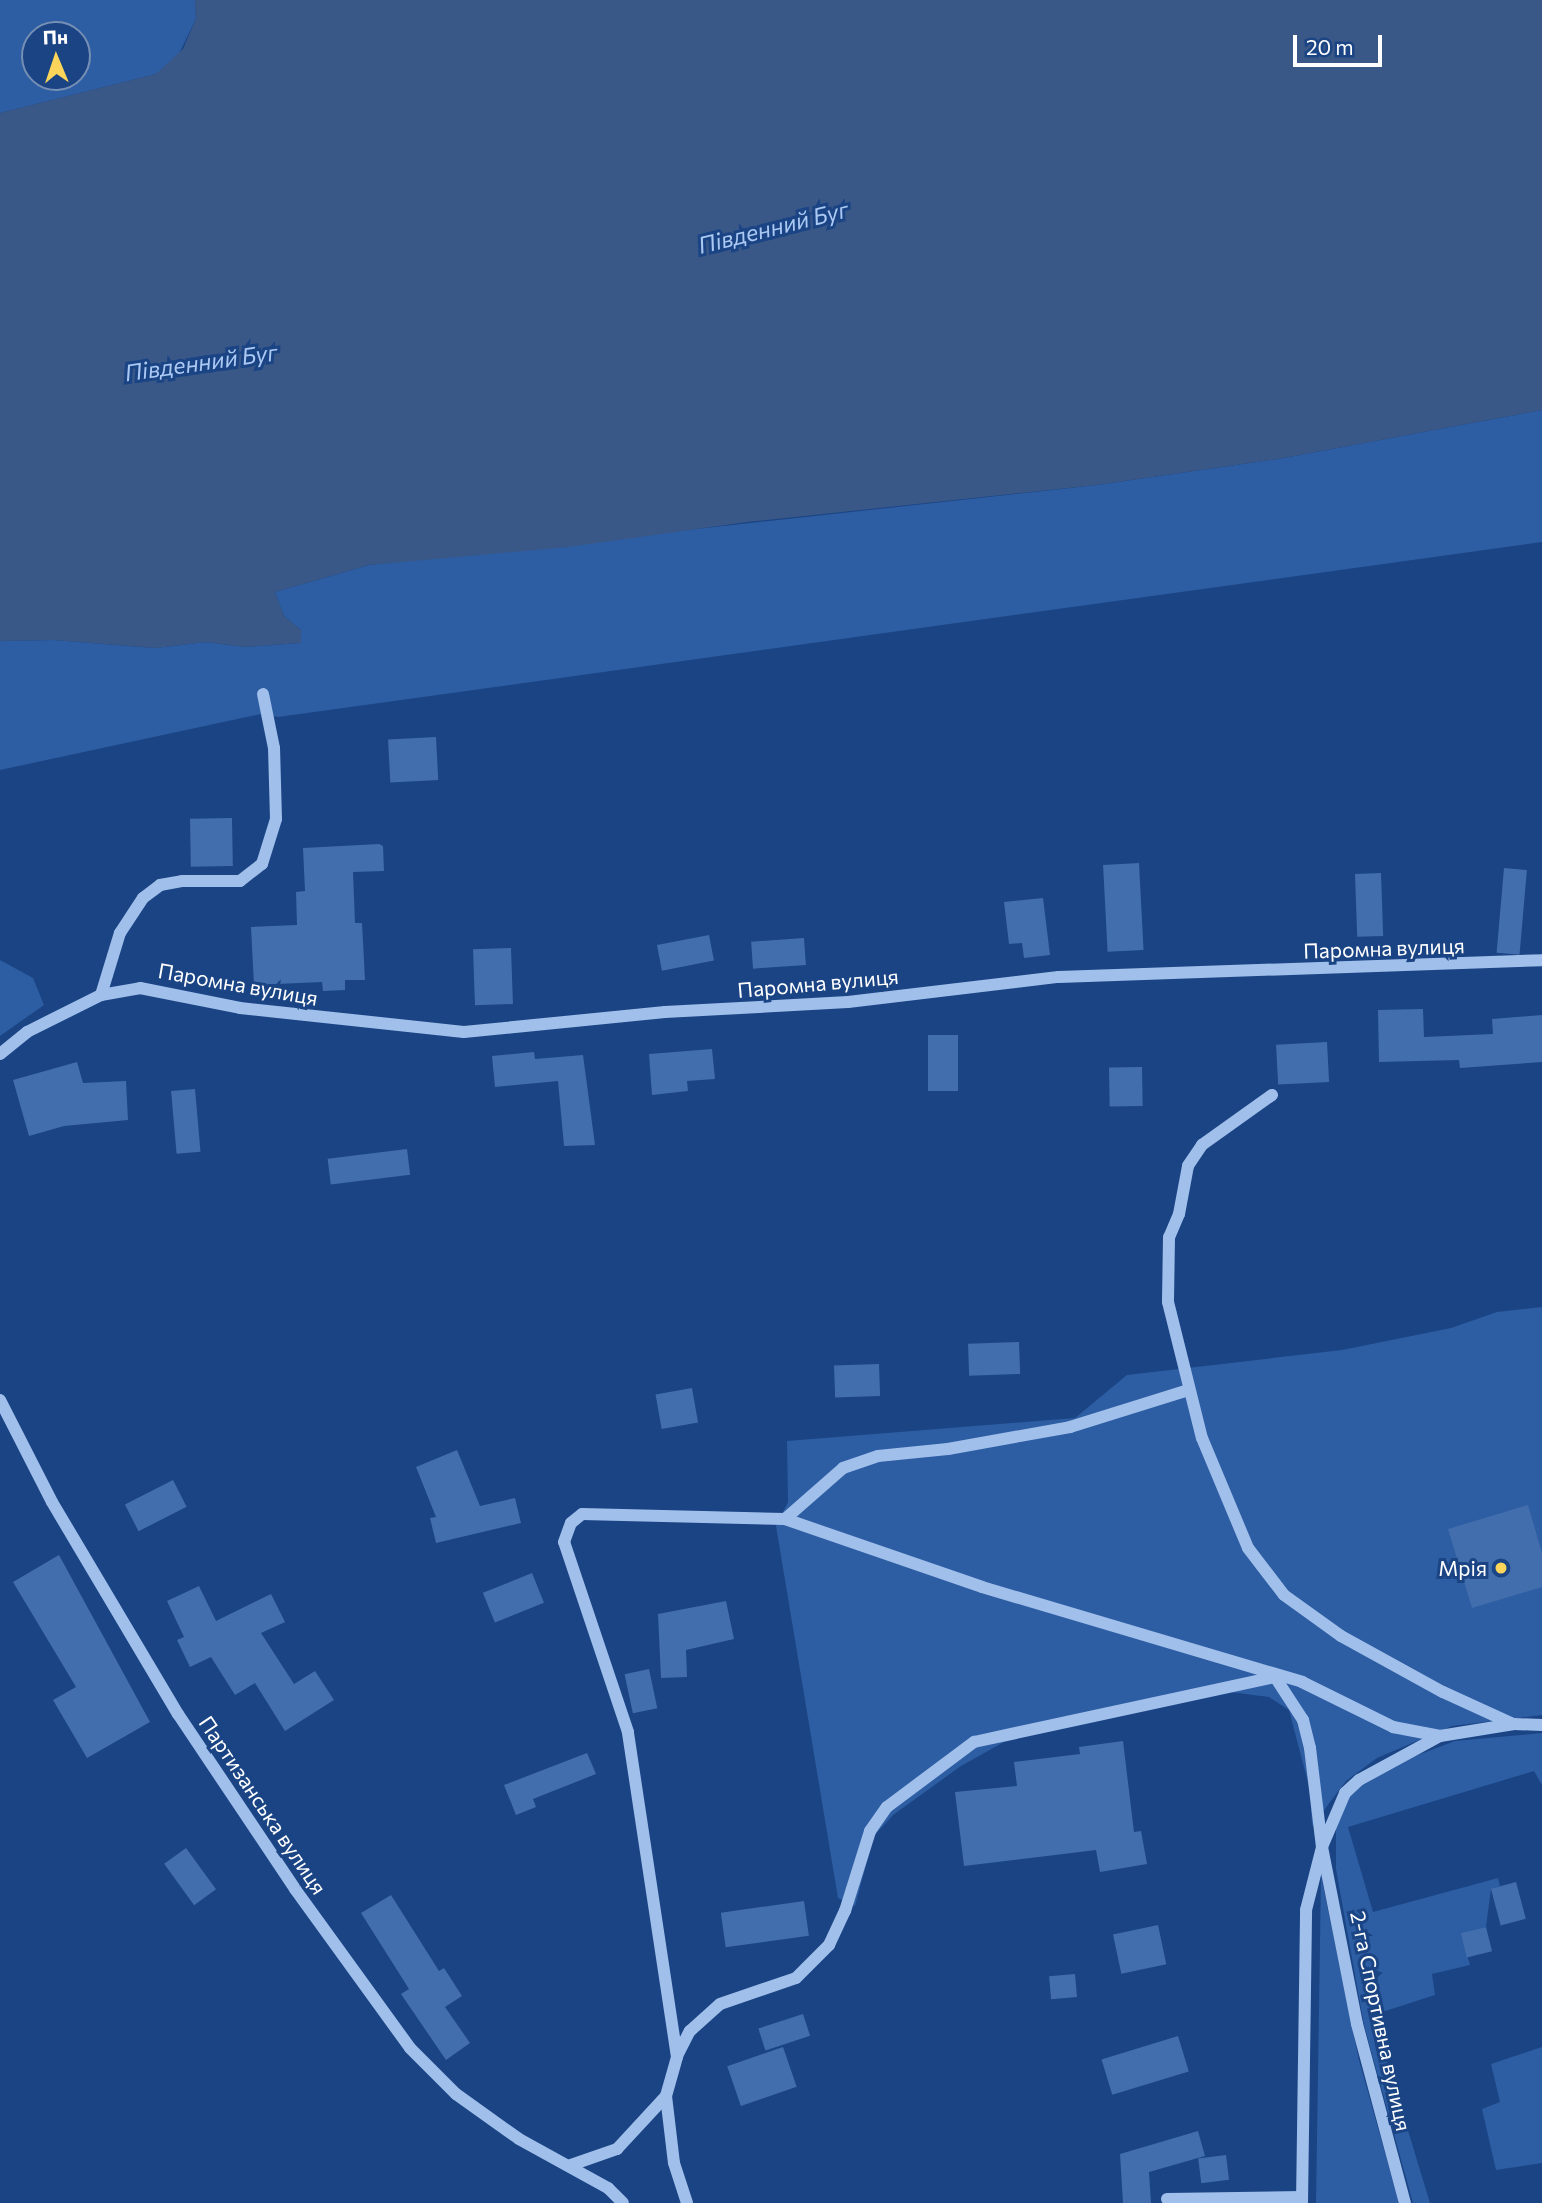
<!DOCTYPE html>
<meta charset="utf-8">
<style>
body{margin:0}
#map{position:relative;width:1542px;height:2203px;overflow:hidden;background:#1a4484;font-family:Commissioner,sans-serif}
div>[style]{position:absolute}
.green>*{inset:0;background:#2d5da2}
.water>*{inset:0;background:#395888}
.building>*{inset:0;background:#436ead;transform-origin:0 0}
.minor>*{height:12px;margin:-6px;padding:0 6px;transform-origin:6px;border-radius:6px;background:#a0bfeb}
.dots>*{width:19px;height:19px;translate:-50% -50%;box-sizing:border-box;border:4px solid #1a4484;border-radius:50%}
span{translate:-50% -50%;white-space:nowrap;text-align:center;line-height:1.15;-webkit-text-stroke:6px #1a4484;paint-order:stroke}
.street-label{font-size:21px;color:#fff}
.poi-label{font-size:21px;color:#fff}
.right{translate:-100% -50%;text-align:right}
.water-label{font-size:23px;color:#abc9f3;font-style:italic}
.north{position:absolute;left:21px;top:21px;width:70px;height:70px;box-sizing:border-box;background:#1a4484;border:2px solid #768fb5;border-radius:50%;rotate:358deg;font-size:19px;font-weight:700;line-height:28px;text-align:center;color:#fff}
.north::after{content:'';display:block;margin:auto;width:24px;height:32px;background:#fed55b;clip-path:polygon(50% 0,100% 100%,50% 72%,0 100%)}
.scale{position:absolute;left:1293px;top:35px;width:89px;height:32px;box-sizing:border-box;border:4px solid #fff;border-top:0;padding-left:9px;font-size:21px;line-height:24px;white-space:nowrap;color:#fff;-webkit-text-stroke:5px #1a4484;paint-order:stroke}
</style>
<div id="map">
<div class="green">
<i style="clip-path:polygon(evenodd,0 0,195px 0,196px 19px,176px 60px,156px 74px,0 113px,0 0,35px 35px,77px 35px,77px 77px,35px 77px,35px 35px)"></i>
<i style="clip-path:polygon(1542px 410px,1542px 542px,278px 717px,261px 714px,0 770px,0 641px,54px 640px,155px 648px,206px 642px,245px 647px,301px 643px,301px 630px,284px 616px,275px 592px,369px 565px,1097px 485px,1278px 459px)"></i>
<i style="clip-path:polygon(0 960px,33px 978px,44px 1005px,0 1036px)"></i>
<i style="clip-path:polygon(1542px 1307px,1542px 1715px,1452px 1726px,1377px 1758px,1346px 1781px,1312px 1826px,1310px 1790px,1289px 1710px,1269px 1697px,1230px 1692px,1035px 1733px,1004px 1742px,961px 1766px,893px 1815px,874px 1836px,855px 1906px,838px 1898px,776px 1526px,788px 1502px,787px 1441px,1075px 1418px,1127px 1375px,1342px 1350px,1451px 1328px,1497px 1312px)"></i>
<i style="clip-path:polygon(1542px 1733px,1542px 1785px,1534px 1771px,1348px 1827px,1373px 1912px,1498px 1878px,1500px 1886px,1491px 1889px,1486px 1927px,1461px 1934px,1470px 1965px,1432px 1974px,1435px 1995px,1373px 2015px,1430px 2203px,1413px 2203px,1364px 2025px,1336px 1869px,1336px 1819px,1350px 1794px,1381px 1769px,1455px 1741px)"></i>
<i style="clip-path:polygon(1321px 1876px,1359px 2060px,1399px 2203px,1316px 2203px)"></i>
<i style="clip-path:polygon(1542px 2047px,1542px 2163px,1496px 2170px,1482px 2109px,1500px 2102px,1491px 2064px)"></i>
</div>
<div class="water">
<i style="clip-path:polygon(195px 0,1542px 0,1542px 410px,1278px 459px,1097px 485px,747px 522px,568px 547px,369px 565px,275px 592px,284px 616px,301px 630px,301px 643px,245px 647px,206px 642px,155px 648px,54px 640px,0 641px,0 113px,156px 74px,183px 49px,196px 19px)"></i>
</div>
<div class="building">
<i style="left:436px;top:737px;width:43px;height:48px;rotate:87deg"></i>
<i style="left:232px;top:818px;width:48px;height:42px;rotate:89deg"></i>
<i style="clip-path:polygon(379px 844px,383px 846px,384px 871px,353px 872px,355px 923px,362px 923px,365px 980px,345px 980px,345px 990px,323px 991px,322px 982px,254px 985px,251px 927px,297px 925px,296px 892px,305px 891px,303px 848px)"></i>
<i style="left:1139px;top:863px;width:87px;height:36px;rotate:87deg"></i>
<i style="left:1504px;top:868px;width:23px;height:85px;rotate:5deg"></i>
<i style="left:1381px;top:873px;width:63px;height:26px;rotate:88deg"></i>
<i style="clip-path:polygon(1043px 898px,1050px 955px,1024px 958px,1022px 943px,1009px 944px,1004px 902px)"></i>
<i style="left:709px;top:935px;width:26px;height:53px;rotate:79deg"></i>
<i style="left:804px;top:938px;width:27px;height:53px;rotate:86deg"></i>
<i style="left:511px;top:948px;width:56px;height:38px;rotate:88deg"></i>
<i style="clip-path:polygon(1423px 1009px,1424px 1037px,1493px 1034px,1492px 1019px,1542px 1015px,1542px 1062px,1460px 1068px,1459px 1060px,1379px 1062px,1378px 1010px)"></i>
<i style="left:928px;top:1035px;width:30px;height:56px"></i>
<i style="left:1327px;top:1042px;width:40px;height:51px;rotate:87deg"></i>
<i style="clip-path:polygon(712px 1049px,715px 1079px,687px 1081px,688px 1091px,652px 1095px,649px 1054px)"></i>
<i style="clip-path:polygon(534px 1052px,535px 1059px,583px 1055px,595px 1145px,564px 1146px,558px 1081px,495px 1087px,492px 1056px)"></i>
<i style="clip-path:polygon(77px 1062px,83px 1083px,126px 1081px,128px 1120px,64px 1126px,29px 1136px,13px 1080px)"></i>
<i style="left:1142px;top:1067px;width:39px;height:33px;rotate:89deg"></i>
<i style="left:195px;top:1089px;width:63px;height:24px;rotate:85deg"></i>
<i style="left:407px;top:1149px;width:26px;height:80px;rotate:83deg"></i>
<i style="left:1019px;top:1342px;width:32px;height:51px;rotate:88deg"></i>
<i style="left:879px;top:1364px;width:32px;height:45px;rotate:88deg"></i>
<i style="left:692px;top:1388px;width:35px;height:37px;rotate:80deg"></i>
<i style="clip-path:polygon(457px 1450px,480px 1506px,515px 1498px,521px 1523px,436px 1543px,430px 1518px,436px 1517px,416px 1467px)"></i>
<i style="left:173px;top:1480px;width:30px;height:54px;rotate:63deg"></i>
<i style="clip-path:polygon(1528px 1505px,1542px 1553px,1542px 1587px,1472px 1608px,1448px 1529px)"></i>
<i style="clip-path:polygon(59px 1555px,150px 1722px,87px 1758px,53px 1700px,76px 1687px,13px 1582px)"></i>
<i style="left:532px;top:1573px;width:32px;height:53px;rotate:68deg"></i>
<i style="clip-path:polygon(199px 1586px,216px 1621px,271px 1594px,285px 1622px,261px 1633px,294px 1684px,315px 1671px,334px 1700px,285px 1731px,255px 1683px,235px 1695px,211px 1657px,190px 1667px,177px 1640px,184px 1637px,167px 1601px)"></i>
<i style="clip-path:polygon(726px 1601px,734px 1639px,686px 1650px,687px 1677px,661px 1678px,658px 1614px)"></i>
<i style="left:649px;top:1669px;width:40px;height:25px;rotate:78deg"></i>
<i style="clip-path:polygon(1123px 1741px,1134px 1832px,1141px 1831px,1147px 1864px,1100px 1872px,1096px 1850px,964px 1866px,955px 1792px,1017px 1786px,1014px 1762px,1080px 1754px,1079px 1747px)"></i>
<i style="clip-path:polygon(587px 1753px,596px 1774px,533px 1799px,536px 1807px,516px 1815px,504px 1785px)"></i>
<i style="left:186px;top:1848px;width:51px;height:27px;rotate:54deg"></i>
<i style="left:1516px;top:1882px;width:38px;height:26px;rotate:75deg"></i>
<i style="clip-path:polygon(391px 1895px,439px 1971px,444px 1968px,462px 1996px,445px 2007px,470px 2043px,446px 2060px,401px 1994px,409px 1989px,361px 1913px)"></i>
<i style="left:804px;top:1901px;width:35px;height:84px;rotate:82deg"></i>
<i style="left:1158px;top:1925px;width:40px;height:46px;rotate:78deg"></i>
<i style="left:1486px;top:1927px;width:25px;height:26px;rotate:76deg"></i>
<i style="left:1075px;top:1974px;width:23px;height:26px;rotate:85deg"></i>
<i style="left:803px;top:2014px;width:23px;height:47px;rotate:72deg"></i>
<i style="left:1178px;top:2036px;width:37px;height:80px;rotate:73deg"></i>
<i style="left:783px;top:2047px;width:42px;height:59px;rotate:71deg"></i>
<i style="clip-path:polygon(1198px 2131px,1205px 2156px,1149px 2172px,1151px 2203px,1123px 2203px,1120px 2154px)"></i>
<i style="left:1226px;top:2155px;width:25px;height:28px;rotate:83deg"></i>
</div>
<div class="minor">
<i style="left:101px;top:995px;width:65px;rotate:-73deg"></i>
<i style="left:120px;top:933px;width:42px;rotate:-56.7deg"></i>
<i style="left:143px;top:898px;width:21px;rotate:-37deg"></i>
<i style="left:160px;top:885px;width:22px;rotate:-10deg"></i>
<i style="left:182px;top:881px;width:58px"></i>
<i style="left:240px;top:881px;width:28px;rotate:-38deg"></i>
<i style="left:262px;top:864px;width:47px;rotate:-72.7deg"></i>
<i style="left:276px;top:819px;width:71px;rotate:-91.6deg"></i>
<i style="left:274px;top:748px;width:55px;rotate:-101.5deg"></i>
<i style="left:0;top:1054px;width:35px;rotate:-39deg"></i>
<i style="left:27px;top:1032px;width:83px;rotate:-26.6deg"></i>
<i style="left:101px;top:995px;width:40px;rotate:-10deg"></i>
<i style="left:140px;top:988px;width:102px;rotate:11.3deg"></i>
<i style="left:240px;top:1008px;width:225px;rotate:6.1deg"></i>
<i style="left:464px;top:1032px;width:202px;rotate:-5.7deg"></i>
<i style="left:665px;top:1012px;width:183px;rotate:-3.1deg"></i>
<i style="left:848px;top:1002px;width:212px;rotate:-6.8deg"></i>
<i style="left:1059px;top:977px;width:483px;rotate:-2deg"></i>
<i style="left:1272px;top:1095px;width:86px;rotate:144.5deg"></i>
<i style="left:1202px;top:1145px;width:25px;rotate:124deg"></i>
<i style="left:1188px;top:1166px;width:49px;rotate:100.6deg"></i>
<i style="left:1179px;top:1214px;width:25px;rotate:113deg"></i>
<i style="left:1169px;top:1237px;width:65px;rotate:90.9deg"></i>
<i style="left:1168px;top:1302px;width:140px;rotate:76deg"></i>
<i style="left:1202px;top:1438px;width:119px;rotate:67.3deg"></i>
<i style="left:1248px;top:1548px;width:59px;rotate:52.5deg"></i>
<i style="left:1284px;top:1595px;width:70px;rotate:35.7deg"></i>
<i style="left:1341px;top:1636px;width:116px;rotate:28.8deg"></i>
<i style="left:1443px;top:1692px;width:77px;rotate:24.6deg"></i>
<i style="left:0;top:1400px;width:114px;rotate:63deg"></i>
<i style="left:52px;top:1502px;width:247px;rotate:59.3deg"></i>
<i style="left:178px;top:1714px;width:211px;rotate:56.2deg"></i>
<i style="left:295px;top:1889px;width:196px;rotate:54.1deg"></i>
<i style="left:410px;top:2048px;width:65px;rotate:45deg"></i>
<i style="left:456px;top:2094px;width:77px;rotate:35.5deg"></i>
<i style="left:519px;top:2139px;width:102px;rotate:28.8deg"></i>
<i style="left:608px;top:2188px;width:21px;rotate:45deg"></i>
<i style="left:785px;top:1519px;width:77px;rotate:-41.3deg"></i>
<i style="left:843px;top:1468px;width:37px;rotate:-19deg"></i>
<i style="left:878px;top:1456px;width:70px;rotate:-5.7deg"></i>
<i style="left:948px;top:1449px;width:124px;rotate:-10.2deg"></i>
<i style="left:1070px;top:1427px;width:125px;rotate:-17.3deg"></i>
<i style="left:677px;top:2056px;width:28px;rotate:-63deg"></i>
<i style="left:690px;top:2031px;width:40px;rotate:-42deg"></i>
<i style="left:720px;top:2004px;width:80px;rotate:-18.9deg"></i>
<i style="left:796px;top:1978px;width:47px;rotate:-45deg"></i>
<i style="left:829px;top:1945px;width:38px;rotate:-65deg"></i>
<i style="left:845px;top:1911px;width:84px;rotate:-72.6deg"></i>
<i style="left:870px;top:1831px;width:29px;rotate:-55deg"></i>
<i style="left:887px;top:1807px;width:109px;rotate:-36.8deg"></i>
<i style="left:974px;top:1742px;width:308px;rotate:-12.2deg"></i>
<i style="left:1275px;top:1677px;width:51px;rotate:56.9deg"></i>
<i style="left:1303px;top:1720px;width:29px;rotate:76deg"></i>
<i style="left:1310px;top:1748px;width:100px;rotate:83.1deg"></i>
<i style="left:1322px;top:1847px;width:180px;rotate:78.8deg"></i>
<i style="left:1357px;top:2024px;width:185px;rotate:75deg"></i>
<i style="left:666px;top:2096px;width:67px;rotate:83.2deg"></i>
<i style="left:674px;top:2163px;width:42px;rotate:72deg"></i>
<i style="left:571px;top:2165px;width:49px;rotate:-19.2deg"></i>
<i style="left:617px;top:2149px;width:72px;rotate:-47.2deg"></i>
<i style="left:666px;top:2096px;width:41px;rotate:-74.2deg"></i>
<i style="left:677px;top:2057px;width:329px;rotate:-98.6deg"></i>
<i style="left:628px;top:1732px;width:200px;rotate:-108.6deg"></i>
<i style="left:564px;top:1542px;width:20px;rotate:-70deg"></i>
<i style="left:571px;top:1523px;width:14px;rotate:-39deg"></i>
<i style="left:582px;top:1514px;width:203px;rotate:1.4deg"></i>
<i style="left:785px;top:1519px;width:208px;rotate:19deg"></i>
<i style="left:982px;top:1587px;width:334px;rotate:16.5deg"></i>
<i style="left:1302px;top:1682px;width:102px;rotate:26.3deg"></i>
<i style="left:1393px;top:1727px;width:48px;rotate:10.8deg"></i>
<i style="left:1440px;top:1736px;width:75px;rotate:-9.2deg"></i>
<i style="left:1514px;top:1724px;width:28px;rotate:2deg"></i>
<i style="left:1167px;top:2199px;width:135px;rotate:-0.8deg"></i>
<i style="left:1302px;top:2203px;width:293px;rotate:-89.2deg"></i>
<i style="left:1306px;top:1910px;width:65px;rotate:-75.7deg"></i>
<i style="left:1322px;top:1847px;width:59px;rotate:-66.9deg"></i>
<i style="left:1345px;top:1793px;width:19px;rotate:-43deg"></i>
<i style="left:1359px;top:1780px;width:92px;rotate:-28.5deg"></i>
</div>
<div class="dots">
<i style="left:1501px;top:1568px;background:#fed55b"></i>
</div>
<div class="street-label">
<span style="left:1384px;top:948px;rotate:-2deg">Паромна вулиця</span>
<span style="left:818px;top:983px;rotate:-5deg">Паромна вулиця</span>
<span style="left:238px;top:984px;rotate:10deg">Паромна вулиця</span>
<span style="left:263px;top:1805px;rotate:56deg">Партизанська вулиця</span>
<span style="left:1381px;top:2021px;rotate:78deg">2-га Спортивна вулиця</span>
</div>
<div class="poi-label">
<span class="right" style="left:1487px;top:1568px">Мрія</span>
</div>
<div class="water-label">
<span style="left:773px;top:227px;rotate:-14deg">Південний Буг</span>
<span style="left:201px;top:362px;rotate:-8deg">Південний Буг</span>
</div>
<div class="north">Пн</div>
<div class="scale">20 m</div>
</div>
